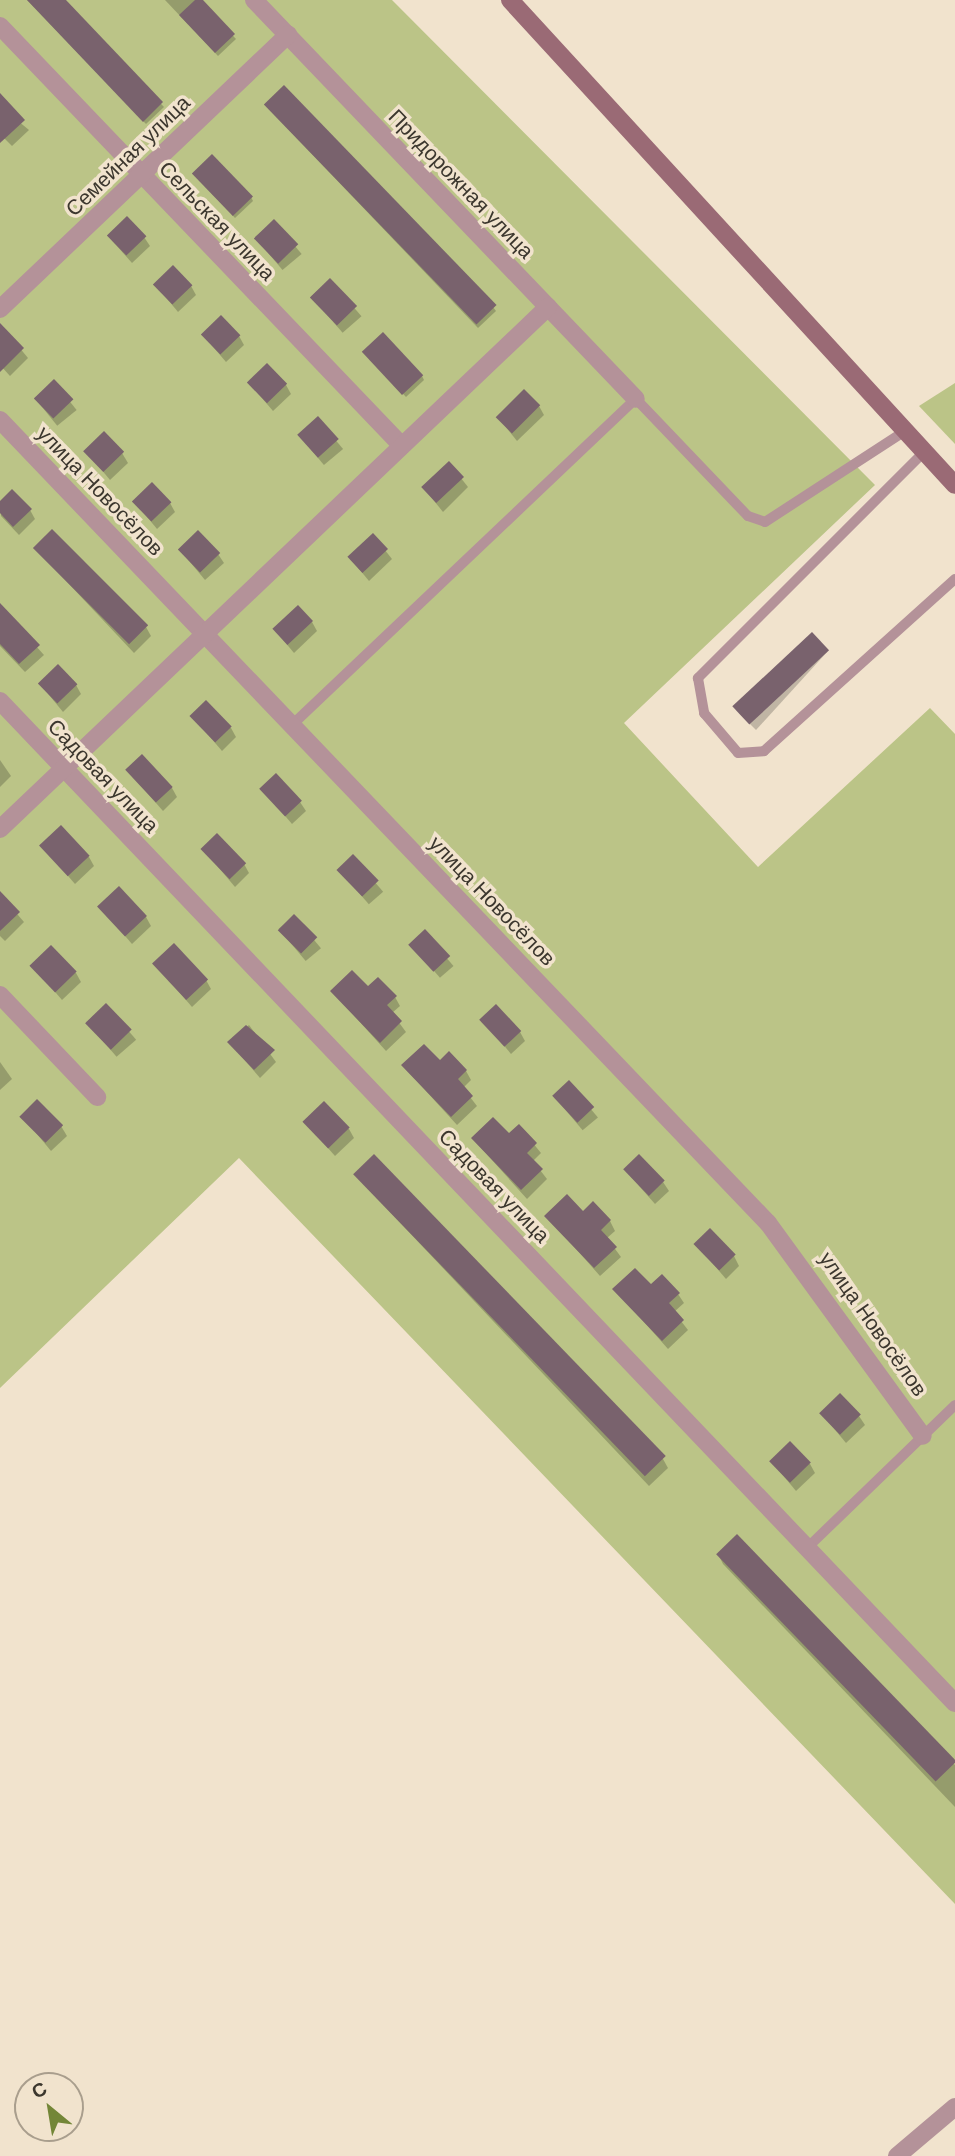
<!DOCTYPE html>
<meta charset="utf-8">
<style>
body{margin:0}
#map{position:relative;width:955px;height:2156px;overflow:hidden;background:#f1e3cd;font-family:Arial,sans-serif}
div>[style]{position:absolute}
.green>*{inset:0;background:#bbc487}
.shadow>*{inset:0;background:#0003;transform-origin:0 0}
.building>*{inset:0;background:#79626d;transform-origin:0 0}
.service>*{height:10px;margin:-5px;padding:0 5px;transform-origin:5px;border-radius:5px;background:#b49299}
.minor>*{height:18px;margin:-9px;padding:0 9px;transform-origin:9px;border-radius:9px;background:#b49299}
.secondary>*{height:18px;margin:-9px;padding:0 9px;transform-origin:9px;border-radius:9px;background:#9a6a75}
span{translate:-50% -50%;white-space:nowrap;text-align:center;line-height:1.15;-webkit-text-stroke:7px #f1e3cd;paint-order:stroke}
.street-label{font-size:21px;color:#3c372e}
.north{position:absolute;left:14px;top:2072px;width:70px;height:70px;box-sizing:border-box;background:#f1e3cd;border:2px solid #a99e8d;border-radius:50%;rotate:330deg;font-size:19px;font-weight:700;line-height:28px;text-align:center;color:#3c372e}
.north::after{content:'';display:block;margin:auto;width:24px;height:32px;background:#738637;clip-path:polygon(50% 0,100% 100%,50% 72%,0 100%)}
</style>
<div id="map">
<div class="green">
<i style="clip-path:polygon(0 0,392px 0,875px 485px,624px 723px,758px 867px,930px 708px,955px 734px,955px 1904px,239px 1158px,0 1388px)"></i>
<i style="clip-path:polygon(955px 383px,955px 444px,919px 406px)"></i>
</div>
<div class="shadow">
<i style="clip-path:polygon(27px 0,63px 0,164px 107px,146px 124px)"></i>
<i style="clip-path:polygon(165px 0,200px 0,236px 39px,218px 56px)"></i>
<i style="clip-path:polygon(0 106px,29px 130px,12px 146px,0 134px)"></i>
<i style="clip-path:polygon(269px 109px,493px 307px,496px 311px,478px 328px)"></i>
<i style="clip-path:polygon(197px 178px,251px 197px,253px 201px,235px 218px)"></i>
<i style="left:274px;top:221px;width:43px;height:25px;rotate:50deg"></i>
<i style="clip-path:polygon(108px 236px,144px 237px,150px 246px,132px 263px)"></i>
<i style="left:330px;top:280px;width:48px;height:25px;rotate:49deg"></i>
<i style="clip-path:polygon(155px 284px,191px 286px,196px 295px,178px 312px)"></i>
<i style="clip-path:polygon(5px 330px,28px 358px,10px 376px,0 365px)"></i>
<i style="clip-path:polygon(203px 335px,239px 336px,244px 345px,226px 362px)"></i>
<i style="clip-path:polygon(367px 356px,422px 376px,424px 380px,406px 397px)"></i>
<i style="left:54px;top:382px;width:36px;height:25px;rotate:51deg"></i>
<i style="clip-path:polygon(249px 383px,286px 385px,291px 394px,273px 411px)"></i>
<i style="clip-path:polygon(539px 406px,544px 415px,517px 441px,498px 417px)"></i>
<i style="left:318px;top:419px;width:39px;height:25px;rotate:50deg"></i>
<i style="clip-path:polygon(86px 451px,122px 453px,128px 463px,110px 480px)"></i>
<i style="clip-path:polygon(449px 463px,468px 487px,443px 512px,423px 487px)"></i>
<i style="clip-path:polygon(134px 501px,170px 503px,175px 512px,157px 529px)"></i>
<i style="clip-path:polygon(0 503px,30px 510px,35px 519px,19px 535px,1px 516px)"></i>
<i style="clip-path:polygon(373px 535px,392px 559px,369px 581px,350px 558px)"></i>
<i style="clip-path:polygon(35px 548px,146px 627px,151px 636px,134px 653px)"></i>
<i style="clip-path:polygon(180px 550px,218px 554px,224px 563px,205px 580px)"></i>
<i style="clip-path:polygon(0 606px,44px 655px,25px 672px,0 646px)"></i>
<i style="clip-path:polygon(312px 622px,317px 631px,294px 653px,274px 629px)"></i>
<i style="clip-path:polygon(828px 651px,756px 730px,739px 713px)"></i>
<i style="clip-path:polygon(40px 684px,76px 685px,81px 694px,63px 712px)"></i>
<i style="clip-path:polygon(192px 716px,231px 728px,236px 737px,222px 751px)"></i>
<i style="clip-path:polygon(0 760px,11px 776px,0 787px)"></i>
<i style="clip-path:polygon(127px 770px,172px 788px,177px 797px,163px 811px)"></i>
<i style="clip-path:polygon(262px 789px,300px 802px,306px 811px,292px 824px)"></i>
<i style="clip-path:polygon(42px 846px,89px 857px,94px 866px,75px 884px)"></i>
<i style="clip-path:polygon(203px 849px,244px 864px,249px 873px,235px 887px)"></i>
<i style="left:353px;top:857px;width:46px;height:19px;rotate:49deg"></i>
<i style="clip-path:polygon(0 894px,24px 922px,5px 941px,0 936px)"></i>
<i style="clip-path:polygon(100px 907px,146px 917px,151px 926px,132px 944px)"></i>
<i style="left:294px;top:916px;width:42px;height:20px;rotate:50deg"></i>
<i style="left:424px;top:932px;width:45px;height:18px;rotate:49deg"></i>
<i style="clip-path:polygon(155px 964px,206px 980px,211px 989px,192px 1007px)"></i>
<i style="clip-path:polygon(32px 965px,76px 973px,81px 982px,62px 1000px)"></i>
<i style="clip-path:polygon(332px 991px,395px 997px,400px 1006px,392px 1013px,406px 1032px,386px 1051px)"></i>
<i style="left:106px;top:1005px;width:46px;height:26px;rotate:49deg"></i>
<i style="clip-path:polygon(482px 1019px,520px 1032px,525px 1041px,511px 1054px)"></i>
<i style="clip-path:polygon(249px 1025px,276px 1062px,260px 1078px,230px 1043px)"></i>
<i style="clip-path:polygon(0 1062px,12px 1079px,0 1090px)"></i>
<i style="clip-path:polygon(439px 1063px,466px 1071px,471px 1080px,463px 1088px,477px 1106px,457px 1125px,403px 1066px)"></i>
<i style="left:569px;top:1083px;width:45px;height:20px;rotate:50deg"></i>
<i style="clip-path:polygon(22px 1116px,61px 1126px,67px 1136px,51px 1151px)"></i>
<i style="clip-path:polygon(304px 1121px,349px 1129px,354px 1138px,335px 1156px)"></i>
<i style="clip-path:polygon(519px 1126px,541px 1153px,533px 1161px,547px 1179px,527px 1199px,473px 1139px,509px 1136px)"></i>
<i style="clip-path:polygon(625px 1170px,663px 1182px,669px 1191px,655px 1204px)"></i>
<i style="clip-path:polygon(355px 1175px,663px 1459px,668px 1468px,649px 1486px)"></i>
<i style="clip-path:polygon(583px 1213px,610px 1221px,615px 1231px,607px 1238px,621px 1257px,600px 1276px,547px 1216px)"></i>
<i style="clip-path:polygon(696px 1244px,734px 1256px,739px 1266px,726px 1279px)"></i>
<i style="clip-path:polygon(650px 1287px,678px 1294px,684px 1303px,674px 1312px,688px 1330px,668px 1349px,615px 1289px)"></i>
<i style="clip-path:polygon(821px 1413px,859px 1416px,865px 1425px,846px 1443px)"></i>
<i style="clip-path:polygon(771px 1461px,810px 1464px,815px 1473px,796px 1491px)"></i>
<i style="clip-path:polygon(718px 1554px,955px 1765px,955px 1807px,723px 1564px)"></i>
</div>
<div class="building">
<i style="clip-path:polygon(27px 0,66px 0,163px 102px,143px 122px)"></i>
<i style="clip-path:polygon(195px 0,203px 0,235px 34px,215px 53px,179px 15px)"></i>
<i style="left:284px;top:85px;width:306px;height:28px;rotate:46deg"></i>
<i style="clip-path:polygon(0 93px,25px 120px,0 143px)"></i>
<i style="left:212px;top:154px;width:59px;height:28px;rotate:46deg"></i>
<i style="left:127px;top:216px;width:28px;height:28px;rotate:46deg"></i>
<i style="left:274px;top:219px;width:35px;height:28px;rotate:46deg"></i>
<i style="left:173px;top:265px;width:28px;height:28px;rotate:46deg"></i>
<i style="left:330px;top:278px;width:39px;height:28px;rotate:46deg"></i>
<i style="left:221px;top:315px;width:28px;height:28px;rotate:46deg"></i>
<i style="clip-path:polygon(0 323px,24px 348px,0 372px)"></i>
<i style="left:383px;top:332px;width:59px;height:29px;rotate:47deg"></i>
<i style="left:267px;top:363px;width:29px;height:28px;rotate:46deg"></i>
<i style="left:54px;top:379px;width:28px;height:28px;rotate:46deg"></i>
<i style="left:524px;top:389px;width:23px;height:40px;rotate:45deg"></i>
<i style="left:318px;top:416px;width:31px;height:28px;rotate:48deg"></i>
<i style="left:104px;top:431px;width:29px;height:29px;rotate:46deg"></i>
<i style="left:449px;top:461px;width:22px;height:38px;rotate:47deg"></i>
<i style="left:152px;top:482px;width:28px;height:28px;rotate:46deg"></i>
<i style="clip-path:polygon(12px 489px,32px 509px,13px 527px,0 513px,0 501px)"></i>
<i style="left:52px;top:529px;width:136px;height:27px;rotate:45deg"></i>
<i style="left:198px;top:530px;width:32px;height:28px;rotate:46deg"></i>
<i style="left:373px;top:533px;width:22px;height:35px;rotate:47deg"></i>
<i style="clip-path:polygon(0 603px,40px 645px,19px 664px,0 644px)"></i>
<i style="left:298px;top:605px;width:22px;height:35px;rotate:47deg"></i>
<i style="left:812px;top:632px;width:25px;height:109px;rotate:47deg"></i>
<i style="left:58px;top:664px;width:28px;height:28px;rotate:46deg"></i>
<i style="left:206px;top:700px;width:37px;height:23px;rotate:46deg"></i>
<i style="left:142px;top:754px;width:45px;height:23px;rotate:47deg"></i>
<i style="left:276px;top:773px;width:38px;height:23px;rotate:47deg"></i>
<i style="left:61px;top:825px;width:42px;height:30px;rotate:47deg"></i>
<i style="left:217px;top:833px;width:42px;height:23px;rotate:46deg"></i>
<i style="left:353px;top:854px;width:37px;height:23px;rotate:46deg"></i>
<i style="left:119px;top:886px;width:41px;height:30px;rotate:47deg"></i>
<i style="clip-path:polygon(0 891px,20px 912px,0 931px)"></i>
<i style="left:294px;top:914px;width:33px;height:23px;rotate:45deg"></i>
<i style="left:425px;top:929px;width:37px;height:23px;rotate:47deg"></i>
<i style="left:174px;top:943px;width:50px;height:30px;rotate:47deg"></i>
<i style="left:51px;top:945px;width:37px;height:30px;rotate:46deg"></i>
<i style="clip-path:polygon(352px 970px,368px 986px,378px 977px,397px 996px,387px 1005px,402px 1021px,380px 1043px,330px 991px)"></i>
<i style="left:106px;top:1003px;width:37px;height:29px;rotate:46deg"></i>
<i style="left:496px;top:1004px;width:37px;height:23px;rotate:47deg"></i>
<i style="clip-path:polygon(246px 1025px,275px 1050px,254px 1070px,227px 1042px)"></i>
<i style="clip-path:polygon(424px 1044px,440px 1060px,449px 1051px,467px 1070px,458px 1079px,473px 1096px,451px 1117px,401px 1065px)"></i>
<i style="left:569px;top:1080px;width:37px;height:23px;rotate:47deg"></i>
<i style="left:37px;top:1099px;width:37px;height:25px;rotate:45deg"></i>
<i style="left:324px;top:1101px;width:37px;height:30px;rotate:46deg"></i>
<i style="clip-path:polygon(493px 1117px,509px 1133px,519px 1124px,537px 1143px,527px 1153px,543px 1169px,521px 1190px,471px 1138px)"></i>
<i style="left:374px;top:1154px;width:420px;height:29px;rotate:46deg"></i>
<i style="left:639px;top:1154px;width:37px;height:22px;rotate:46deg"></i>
<i style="clip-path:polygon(567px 1194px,583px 1211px,593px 1201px,611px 1220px,601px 1230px,617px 1247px,594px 1268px,544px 1216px)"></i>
<i style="left:710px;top:1228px;width:37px;height:23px;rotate:46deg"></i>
<i style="clip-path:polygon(635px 1268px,651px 1284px,662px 1274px,680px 1293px,669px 1303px,684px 1320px,662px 1341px,612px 1289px)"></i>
<i style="left:840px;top:1393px;width:30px;height:29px;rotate:46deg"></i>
<i style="left:790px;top:1441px;width:30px;height:29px;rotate:46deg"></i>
<i style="left:737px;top:1534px;width:316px;height:29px;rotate:46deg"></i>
</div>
<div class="service">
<i style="left:924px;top:452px;width:320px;rotate:135deg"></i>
<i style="left:698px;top:678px;width:36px;rotate:80deg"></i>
<i style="left:704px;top:713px;width:52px;rotate:49.6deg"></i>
<i style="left:738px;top:753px;width:26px;rotate:-4deg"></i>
<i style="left:764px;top:751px;width:257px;rotate:-42deg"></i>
<i style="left:292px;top:725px;width:474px;rotate:-43.5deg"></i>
<i style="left:636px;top:399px;width:162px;rotate:46.3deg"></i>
<i style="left:748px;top:516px;width:18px;rotate:19deg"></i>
<i style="left:765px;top:522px;width:167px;rotate:-33deg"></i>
<i style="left:807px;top:1548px;width:206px;rotate:-44deg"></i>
</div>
<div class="minor">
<i style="left:254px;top:0;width:552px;rotate:46.25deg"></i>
<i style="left:0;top:26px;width:581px;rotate:46.25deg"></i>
<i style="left:0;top:309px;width:398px;rotate:-43.6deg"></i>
<i style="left:0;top:420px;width:1111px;rotate:46.28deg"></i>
<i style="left:768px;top:1223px;width:263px;rotate:54deg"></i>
<i style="left:0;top:701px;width:1384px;rotate:46.38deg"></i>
<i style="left:0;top:829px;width:757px;rotate:-43.61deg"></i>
<i style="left:0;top:995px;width:141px;rotate:46.4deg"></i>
<i style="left:897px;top:2156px;width:76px;rotate:-40.2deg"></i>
</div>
<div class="secondary">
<i style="left:510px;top:0;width:658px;rotate:47.46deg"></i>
</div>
<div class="street-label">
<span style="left:128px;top:156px;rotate:-44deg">Семейная улица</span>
<span style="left:461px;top:184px;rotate:46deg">Придорожная улица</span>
<span style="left:217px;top:221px;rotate:46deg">Сельская улица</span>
<span style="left:100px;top:491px;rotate:46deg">улица Новосёлов</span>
<span style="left:103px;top:776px;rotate:46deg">Садовая улица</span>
<span style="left:492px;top:901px;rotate:46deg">улица Новосёлов</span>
<span style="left:494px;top:1186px;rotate:46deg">Садовая улица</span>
<span style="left:873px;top:1324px;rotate:55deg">улица Новосёлов</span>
</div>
<div class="north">С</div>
</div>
